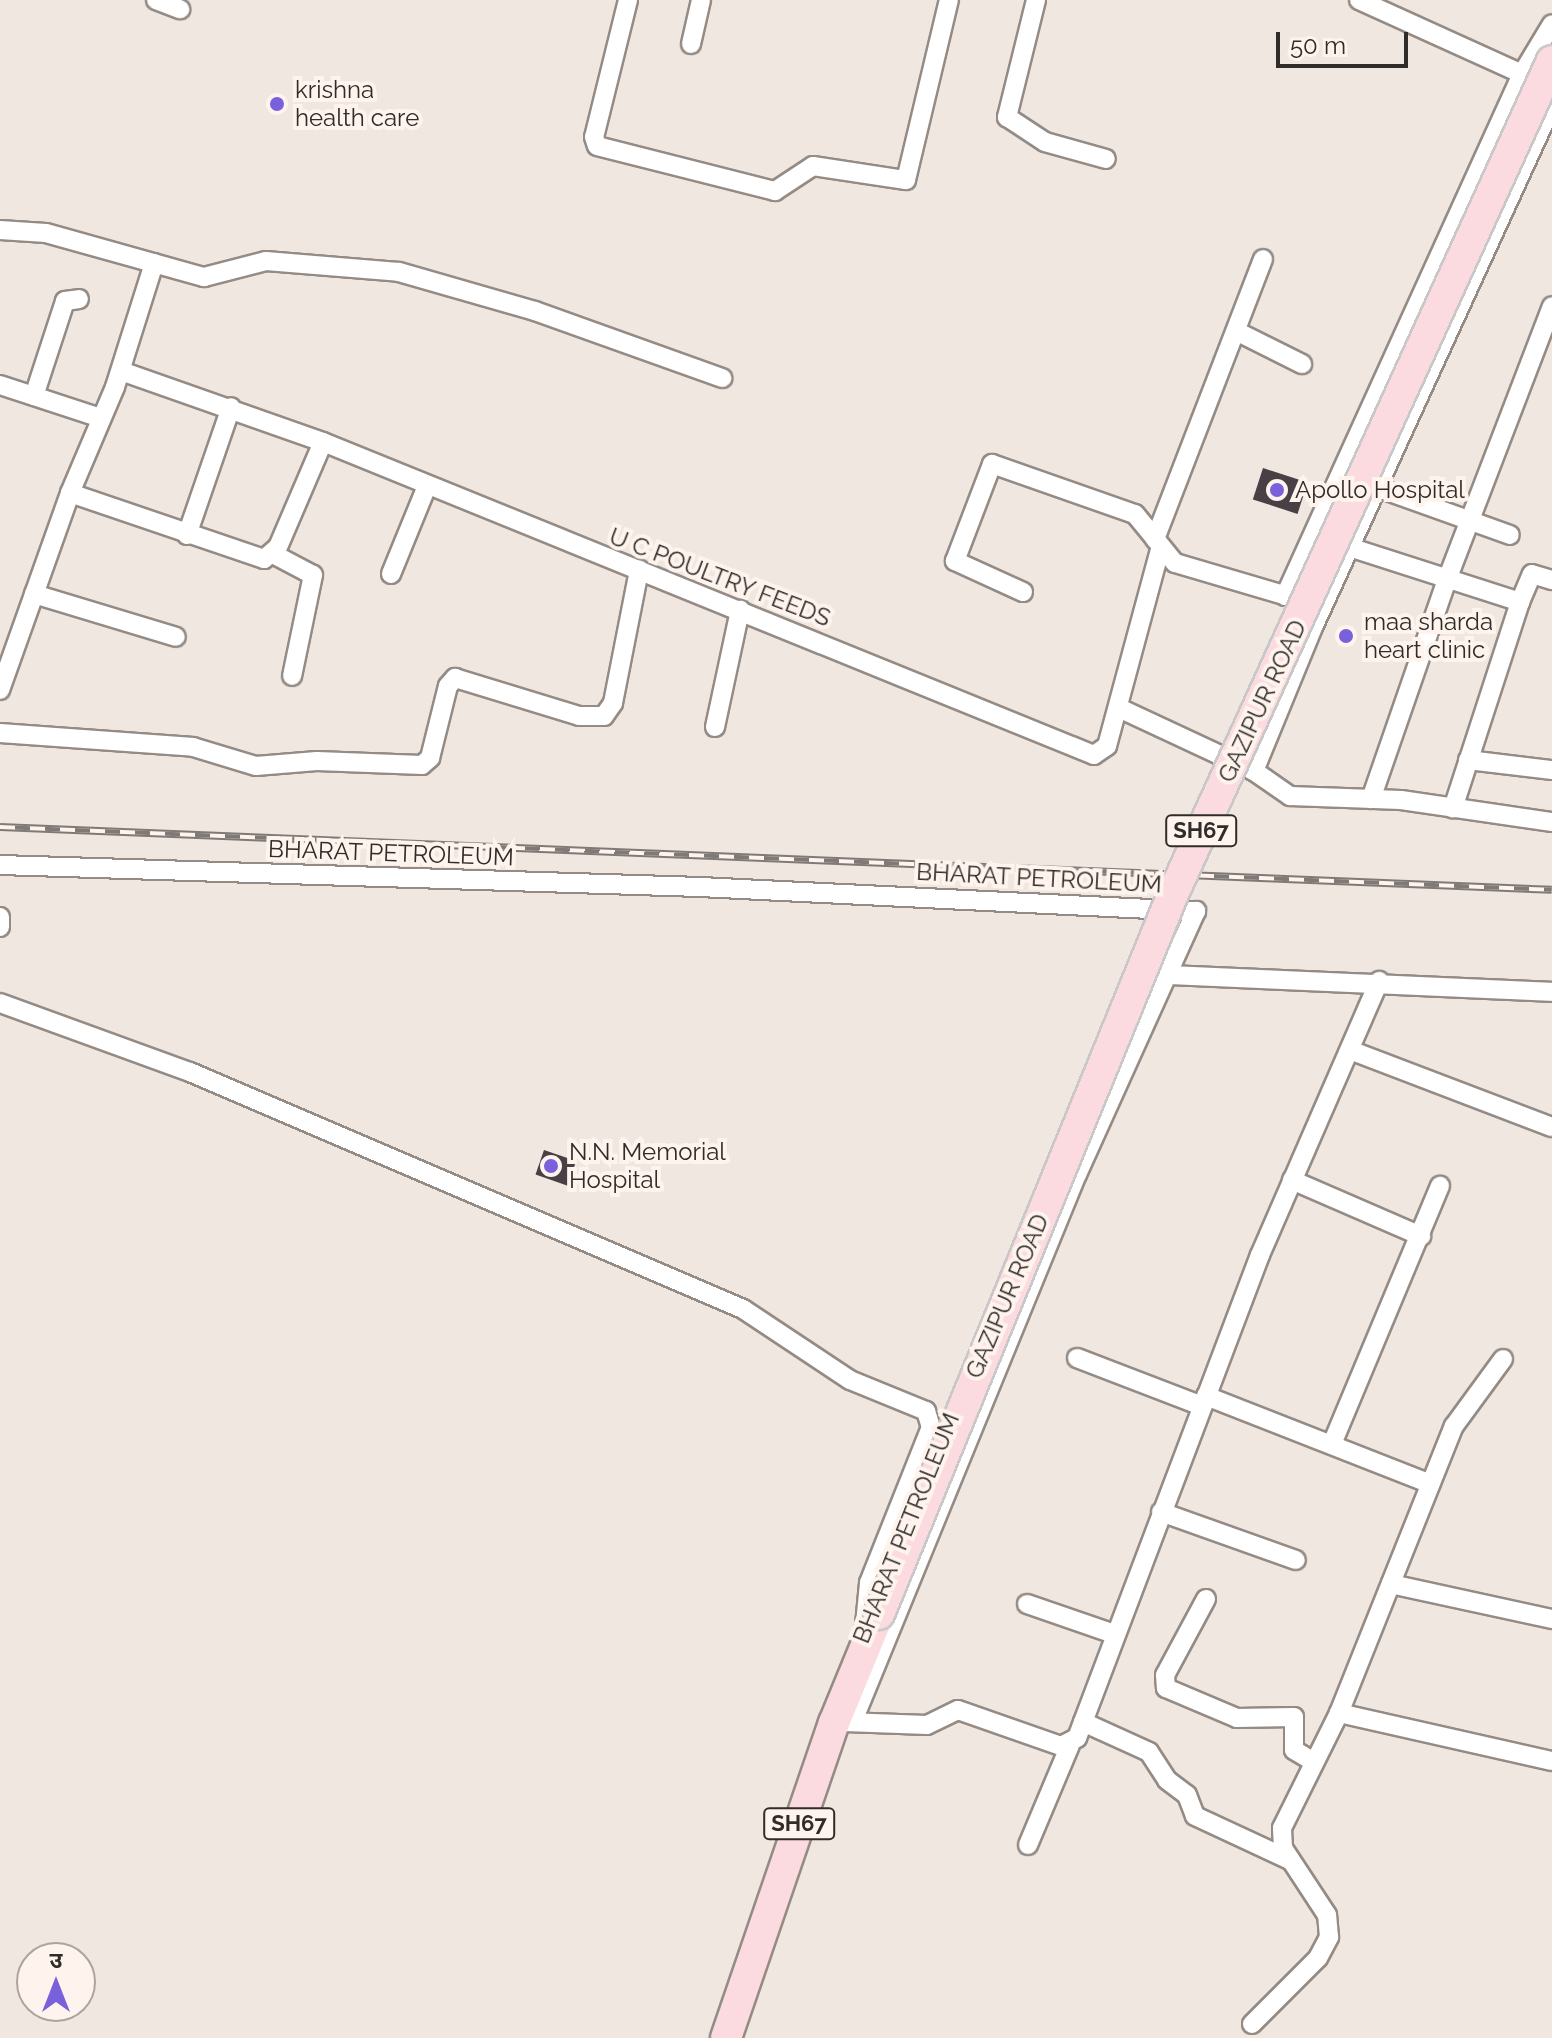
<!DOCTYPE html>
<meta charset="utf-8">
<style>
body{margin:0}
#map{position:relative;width:1552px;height:2038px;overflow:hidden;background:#f0e7e0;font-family:Raleway,"Noto Sans Devanagari",sans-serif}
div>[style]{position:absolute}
.building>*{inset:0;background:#494045;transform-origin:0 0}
.roads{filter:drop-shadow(2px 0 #948b85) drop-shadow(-2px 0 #948b85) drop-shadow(0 2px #948b85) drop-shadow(0 -2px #948b85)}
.minor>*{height:18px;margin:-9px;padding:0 9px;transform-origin:9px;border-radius:9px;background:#fff}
.primary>*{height:30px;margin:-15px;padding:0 15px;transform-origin:15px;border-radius:15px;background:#fbdbe0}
.rail>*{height:8px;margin-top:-4px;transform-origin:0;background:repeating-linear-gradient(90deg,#fef4ed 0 15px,#807a76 0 30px);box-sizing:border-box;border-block:2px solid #807a76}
.bridges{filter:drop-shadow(2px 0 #c9c8c8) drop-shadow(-2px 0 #c9c8c8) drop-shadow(0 2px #c9c8c8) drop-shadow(0 -2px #c9c8c8)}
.primary-bridge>*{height:30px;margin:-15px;padding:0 15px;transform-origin:15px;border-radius:15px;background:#fbdbe0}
.dots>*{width:22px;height:22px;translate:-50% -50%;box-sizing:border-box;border:4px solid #fef4ed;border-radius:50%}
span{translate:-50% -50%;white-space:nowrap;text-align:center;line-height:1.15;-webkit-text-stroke:8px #fef4ed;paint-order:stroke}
.shield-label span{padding:2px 6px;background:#fef4ed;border:2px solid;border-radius:6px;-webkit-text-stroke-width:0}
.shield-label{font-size:22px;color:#302c2a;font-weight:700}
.poi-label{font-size:24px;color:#302c2a}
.left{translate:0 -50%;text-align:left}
.street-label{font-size:24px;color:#302c2a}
.north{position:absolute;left:16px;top:1942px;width:80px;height:80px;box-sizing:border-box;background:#fef4ed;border:2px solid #aca49f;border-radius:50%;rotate:0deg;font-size:22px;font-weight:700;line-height:32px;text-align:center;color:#302c2a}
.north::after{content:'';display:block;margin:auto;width:28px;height:36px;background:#7961dc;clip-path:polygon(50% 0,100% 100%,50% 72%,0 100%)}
.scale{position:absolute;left:1276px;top:32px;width:132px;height:36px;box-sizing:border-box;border:4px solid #302c2a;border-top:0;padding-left:10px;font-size:24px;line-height:28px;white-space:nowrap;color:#302c2a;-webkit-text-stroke:6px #fef4ed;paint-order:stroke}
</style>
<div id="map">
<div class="building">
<i style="left:1263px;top:468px;width:47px;height:33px;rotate:18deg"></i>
<i style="left:544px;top:1150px;width:34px;height:26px;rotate:19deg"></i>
</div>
<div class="roads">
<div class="minor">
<i style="left:156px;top:0;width:26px;rotate:21deg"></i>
<i style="left:628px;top:0;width:141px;rotate:103.9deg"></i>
<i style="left:594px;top:137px;width:9px;rotate:72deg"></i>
<i style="left:597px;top:146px;width:184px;rotate:14.2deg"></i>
<i style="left:775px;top:191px;width:45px;rotate:-33.3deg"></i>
<i style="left:813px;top:166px;width:94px;rotate:8.6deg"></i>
<i style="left:906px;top:180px;width:185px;rotate:-76.6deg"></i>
<i style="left:1036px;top:0;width:121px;rotate:103.9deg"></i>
<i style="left:1007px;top:117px;width:45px;rotate:33.3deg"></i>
<i style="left:1045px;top:142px;width:63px;rotate:15.6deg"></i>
<i style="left:1359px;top:0;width:179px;rotate:24.4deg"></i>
<i style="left:691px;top:44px;width:45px;rotate:-77.2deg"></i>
<i style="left:0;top:230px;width:46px;rotate:3.7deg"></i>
<i style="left:46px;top:233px;width:164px;rotate:15.6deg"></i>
<i style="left:204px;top:277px;width:64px;rotate:-14.5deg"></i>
<i style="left:266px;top:261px;width:133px;rotate:4.7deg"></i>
<i style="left:399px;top:272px;width:141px;rotate:16deg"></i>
<i style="left:535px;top:311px;width:199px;rotate:19.7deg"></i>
<i style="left:1236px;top:331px;width:74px;rotate:26.6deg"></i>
<i style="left:121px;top:371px;width:214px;rotate:19.4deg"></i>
<i style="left:323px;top:442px;width:832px;rotate:22.1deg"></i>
<i style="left:1094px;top:755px;width:16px;rotate:-35deg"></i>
<i style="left:1107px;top:746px;width:203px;rotate:-74.9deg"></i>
<i style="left:0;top:385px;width:106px;rotate:18.1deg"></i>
<i style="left:34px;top:396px;width:100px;rotate:-71.9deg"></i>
<i style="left:65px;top:301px;width:14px;rotate:-8deg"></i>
<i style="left:1376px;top:487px;width:142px;rotate:19.7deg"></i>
<i style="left:70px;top:493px;width:205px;rotate:18.8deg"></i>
<i style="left:264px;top:559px;width:18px;rotate:-41deg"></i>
<i style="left:278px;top:547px;width:114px;rotate:-66.8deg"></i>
<i style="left:187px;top:535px;width:135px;rotate:-71deg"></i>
<i style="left:1155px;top:539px;width:300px;rotate:-68.9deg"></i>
<i style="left:1349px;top:547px;width:180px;rotate:17.8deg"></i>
<i style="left:1520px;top:602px;width:217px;rotate:108deg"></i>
<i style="left:273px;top:554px;width:45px;rotate:27.7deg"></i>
<i style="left:313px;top:575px;width:103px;rotate:101.7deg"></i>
<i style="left:391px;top:574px;width:95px;rotate:-67.8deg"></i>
<i style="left:1023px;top:592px;width:75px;rotate:-155.5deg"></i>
<i style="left:955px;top:561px;width:104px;rotate:-69.1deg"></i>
<i style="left:992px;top:464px;width:151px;rotate:19.3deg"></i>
<i style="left:1135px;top:514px;width:63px;rotate:50.8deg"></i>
<i style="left:1175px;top:563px;width:127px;rotate:16.4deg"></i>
<i style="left:34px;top:594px;width:148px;rotate:16.8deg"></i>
<i style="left:1285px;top:596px;width:573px;rotate:-65.58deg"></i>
<i style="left:1522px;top:74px;width:58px;rotate:-59deg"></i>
<i style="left:1520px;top:602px;width:30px;rotate:-67deg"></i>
<i style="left:1532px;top:574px;width:21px;rotate:17deg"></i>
<i style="left:0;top:690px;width:209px;rotate:-70.4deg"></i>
<i style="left:70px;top:493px;width:115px;rotate:-67deg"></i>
<i style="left:115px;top:387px;width:130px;rotate:-72.5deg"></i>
<i style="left:1119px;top:708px;width:149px;rotate:25deg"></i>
<i style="left:1254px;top:771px;width:44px;rotate:34.8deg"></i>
<i style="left:1290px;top:796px;width:111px;rotate:2.1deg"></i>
<i style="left:1401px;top:800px;width:153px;rotate:8.3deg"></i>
<i style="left:715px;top:727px;width:120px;rotate:-77.9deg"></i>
<i style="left:0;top:733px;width:194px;rotate:4.1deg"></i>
<i style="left:193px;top:747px;width:66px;rotate:16.8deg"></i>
<i style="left:256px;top:766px;width:61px;rotate:-4.7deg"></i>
<i style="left:317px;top:761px;width:105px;rotate:2.2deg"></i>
<i style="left:422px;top:765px;width:11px;rotate:-41deg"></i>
<i style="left:430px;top:758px;width:74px;rotate:-76deg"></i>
<i style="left:448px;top:686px;width:11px;rotate:-49deg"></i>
<i style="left:455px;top:678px;width:130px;rotate:17deg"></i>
<i style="left:579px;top:716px;width:25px"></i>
<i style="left:604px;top:716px;width:16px;rotate:-55deg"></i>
<i style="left:613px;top:703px;width:136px;rotate:-78.9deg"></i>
<i style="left:1468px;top:760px;width:85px;rotate:6.8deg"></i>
<i style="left:1254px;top:771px;width:158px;rotate:-67.7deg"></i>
<i style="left:1314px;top:625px;width:572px;rotate:-65.41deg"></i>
<i style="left:1371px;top:799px;width:235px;rotate:-70.9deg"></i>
<i style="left:1448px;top:577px;width:290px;rotate:-69deg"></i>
<i style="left:0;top:865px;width:700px;rotate:1.8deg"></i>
<i style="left:700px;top:887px;width:497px;rotate:2.8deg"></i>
<i style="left:1196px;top:911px;width:289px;rotate:114.3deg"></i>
<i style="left:1077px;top:1174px;width:591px;rotate:112.27deg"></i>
<i style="left:0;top:917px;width:10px;rotate:90deg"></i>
<i style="left:1167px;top:975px;width:385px;rotate:2.5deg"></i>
<i style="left:0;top:1003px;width:202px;rotate:20deg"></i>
<i style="left:190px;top:1072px;width:602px;rotate:23.2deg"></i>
<i style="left:743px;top:1309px;width:128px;rotate:33.6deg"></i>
<i style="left:850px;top:1380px;width:82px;rotate:22.2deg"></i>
<i style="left:926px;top:1411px;width:17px;rotate:73deg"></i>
<i style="left:931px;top:1427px;width:168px;rotate:111.7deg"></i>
<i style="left:869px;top:1583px;width:52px;rotate:95.5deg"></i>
<i style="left:1350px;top:1050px;width:216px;rotate:20.9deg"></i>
<i style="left:1292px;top:1180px;width:141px;rotate:23.5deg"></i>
<i style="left:1077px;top:1358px;width:134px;rotate:21deg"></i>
<i style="left:1206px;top:1396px;width:241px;rotate:21.4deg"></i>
<i style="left:1332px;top:1444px;width:280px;rotate:-67.3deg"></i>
<i style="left:1161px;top:1512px;width:143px;rotate:19.6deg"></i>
<i style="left:1391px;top:1584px;width:165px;rotate:12.3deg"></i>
<i style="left:1206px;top:1599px;width:86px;rotate:118.3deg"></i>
<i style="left:1165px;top:1675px;width:13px;rotate:86deg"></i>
<i style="left:1166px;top:1688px;width:77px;rotate:22.9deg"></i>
<i style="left:1237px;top:1718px;width:57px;rotate:-1deg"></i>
<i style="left:1294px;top:1717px;width:33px;rotate:90deg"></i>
<i style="left:1294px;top:1750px;width:23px;rotate:31deg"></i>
<i style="left:1027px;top:1604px;width:92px;rotate:19deg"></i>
<i style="left:1339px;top:1713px;width:218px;rotate:12.7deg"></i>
<i style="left:845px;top:1722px;width:82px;rotate:2.1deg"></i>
<i style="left:927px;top:1725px;width:34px;rotate:-26deg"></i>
<i style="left:958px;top:1710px;width:109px;rotate:19.3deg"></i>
<i style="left:1061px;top:1746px;width:18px;rotate:-27deg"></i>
<i style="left:1077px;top:1738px;width:517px;rotate:-69.25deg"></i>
<i style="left:1260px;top:1255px;width:299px;rotate:-66.5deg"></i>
<i style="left:1083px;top:1722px;width:72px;rotate:24.4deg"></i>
<i style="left:1149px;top:1752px;width:33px;rotate:57deg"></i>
<i style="left:1167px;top:1780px;width:25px;rotate:37deg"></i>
<i style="left:1187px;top:1795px;width:22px;rotate:69deg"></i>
<i style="left:1195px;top:1816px;width:105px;rotate:24.9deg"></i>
<i style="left:1028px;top:1845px;width:108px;rotate:-67.2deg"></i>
<i style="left:1252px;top:2024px;width:93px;rotate:-45deg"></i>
<i style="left:1318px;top:1958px;width:24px;rotate:-62deg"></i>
<i style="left:1329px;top:1937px;width:22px;rotate:-95deg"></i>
<i style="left:1327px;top:1915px;width:80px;rotate:-123.3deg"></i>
<i style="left:1283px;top:1848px;width:20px;rotate:-93deg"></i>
<i style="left:1282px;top:1828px;width:128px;rotate:-63.6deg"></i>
<i style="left:1339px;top:1713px;width:309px;rotate:-68.2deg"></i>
<i style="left:1454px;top:1426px;width:83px;rotate:-53.8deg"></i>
</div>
<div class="primary">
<i style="left:726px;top:2038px;width:333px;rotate:-71.1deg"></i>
<i style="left:834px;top:1723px;width:118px;rotate:-67.6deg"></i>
</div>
</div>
<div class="rail">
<i style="left:0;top:827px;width:1553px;rotate:2.32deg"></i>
</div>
<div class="bridges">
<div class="primary-bridge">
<i style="left:879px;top:1614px;width:778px;rotate:-67.79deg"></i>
<i style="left:1173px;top:894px;width:915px;rotate:-65.54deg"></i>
</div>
</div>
<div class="dots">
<i style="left:277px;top:104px;background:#7961dc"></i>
<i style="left:1277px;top:490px;background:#7961dc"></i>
<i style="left:1346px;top:636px;background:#7961dc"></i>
<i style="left:551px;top:1166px;background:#7961dc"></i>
</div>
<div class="shield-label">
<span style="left:1201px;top:831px">SH67</span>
<span style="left:799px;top:1824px">SH67</span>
</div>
<div class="poi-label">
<span class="left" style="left:295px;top:104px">krishna<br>health care</span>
<span class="left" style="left:1295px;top:490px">Apollo Hospital</span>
<span class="left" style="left:1364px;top:636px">maa sharda<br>heart clinic</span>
<span class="left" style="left:569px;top:1166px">N.N. Memorial<br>Hospital</span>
</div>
<div class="street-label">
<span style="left:720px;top:577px;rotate:21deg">U C POULTRY FEEDS</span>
<span style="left:1262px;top:701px;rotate:-65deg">GAZIPUR ROAD</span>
<span style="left:391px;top:853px;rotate:2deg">BHARAT PETROLEUM</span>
<span style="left:1039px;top:878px;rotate:3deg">BHARAT PETROLEUM</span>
<span style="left:1007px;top:1296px;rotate:-67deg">GAZIPUR ROAD</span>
<span style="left:906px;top:1528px;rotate:-68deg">BHARAT PETROLEUM</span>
</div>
<div class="north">उ</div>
<div class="scale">50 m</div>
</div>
